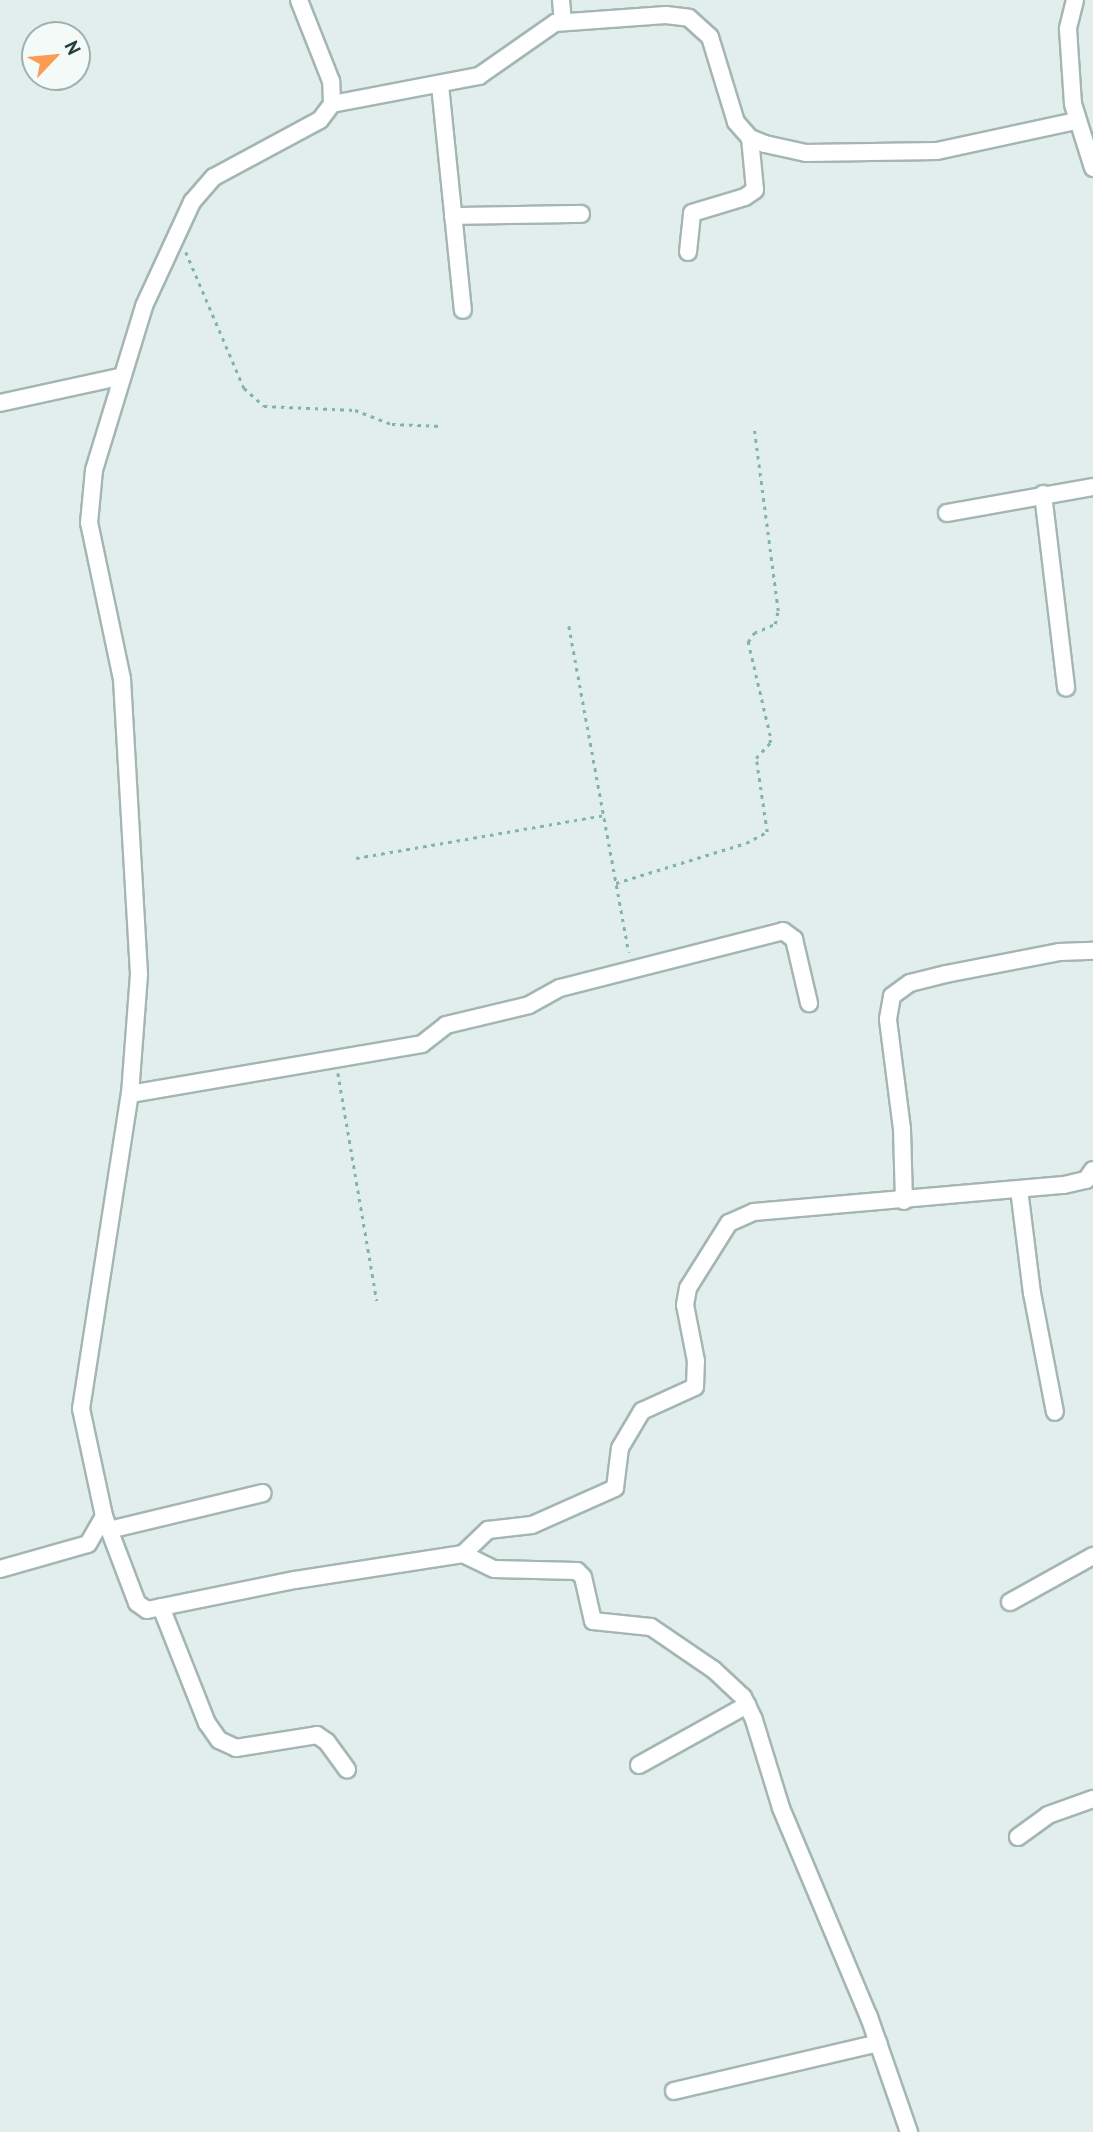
<!DOCTYPE html>
<style>
body{margin:0}
#map{position:relative;width:1093px;height:2132px;overflow:hidden;background:#e2eeeb;font-family:"PT Sans",sans-serif}
div>[style]{position:absolute}
.path>*{height:2.5px;margin-top:-1.25px;transform-origin:0;background:repeating-linear-gradient(90deg,#80b4ad 0 3.5px,transparent 0 8.5px)}
.roads{filter:drop-shadow(2px 0 #a4b6b4) drop-shadow(-2px 0 #a4b6b4) drop-shadow(0 2px #a4b6b4) drop-shadow(0 -2px #a4b6b4)}
.minor>*{height:16px;margin:-8px;padding:0 8px;transform-origin:8px;border-radius:8px;background:#fff}
span{translate:-50% -50%;white-space:nowrap;text-align:center;line-height:1.15;-webkit-text-stroke:5px #f3faf8;paint-order:stroke}
.north{position:absolute;left:21px;top:21px;width:70px;height:70px;box-sizing:border-box;background:#f3faf8;border:2px solid #9fb0ae;border-radius:50%;rotate:64deg;font-size:19px;font-weight:700;line-height:28px;text-align:center;color:#21403e}
.north::after{content:'';display:block;margin:auto;width:24px;height:32px;background:#fc9c52;clip-path:polygon(50% 0,100% 100%,50% 72%,0 100%)}
</style>
<div id="map">
<div class="path">
<i style="left:186px;top:252px;width:148px;rotate:66.9deg"></i>
<i style="left:244px;top:388px;width:27px;rotate:42deg"></i>
<i style="left:264px;top:406px;width:91px;rotate:2.5deg"></i>
<i style="left:355px;top:410px;width:40px;rotate:21deg"></i>
<i style="left:392px;top:424px;width:50px;rotate:2.3deg"></i>
<i style="left:569px;top:626px;width:332px;rotate:79.6deg"></i>
<i style="left:356px;top:858px;width:252px;rotate:-9.8deg"></i>
<i style="left:616px;top:883px;width:136px;rotate:-17.1deg"></i>
<i style="left:746px;top:843px;width:24px;rotate:-28deg"></i>
<i style="left:767px;top:832px;width:75px;rotate:-98.5deg"></i>
<i style="left:756px;top:758px;width:21px;rotate:-47deg"></i>
<i style="left:770px;top:743px;width:7px;rotate:-90deg"></i>
<i style="left:770px;top:736px;width:97px;rotate:-103.2deg"></i>
<i style="left:748px;top:642px;width:11px;rotate:-56deg"></i>
<i style="left:754px;top:633px;width:23px;rotate:-23deg"></i>
<i style="left:775px;top:624px;width:13px;rotate:-77deg"></i>
<i style="left:778px;top:611px;width:184px;rotate:-97.5deg"></i>
<i style="left:338px;top:1073px;width:231px;rotate:80.3deg"></i>
</div>
<div class="roads">
<div class="minor">
<i style="left:561px;top:0;width:21px;rotate:85deg"></i>
<i style="left:1075px;top:0;width:30px;rotate:104deg"></i>
<i style="left:1068px;top:29px;width:75px;rotate:86.2deg"></i>
<i style="left:1073px;top:104px;width:67px;rotate:72.6deg"></i>
<i style="left:440px;top:85px;width:226px;rotate:84.2deg"></i>
<i style="left:332px;top:104px;width:150px;rotate:-10.8deg"></i>
<i style="left:479px;top:76px;width:93px;rotate:-34.9deg"></i>
<i style="left:555px;top:23px;width:111px;rotate:-4.1deg"></i>
<i style="left:666px;top:15px;width:23px;rotate:7deg"></i>
<i style="left:689px;top:18px;width:28px;rotate:42deg"></i>
<i style="left:710px;top:37px;width:89px;rotate:73deg"></i>
<i style="left:736px;top:122px;width:21px;rotate:49deg"></i>
<i style="left:750px;top:138px;width:16px;rotate:22deg"></i>
<i style="left:765px;top:144px;width:42px;rotate:12.4deg"></i>
<i style="left:806px;top:153px;width:131px;rotate:-0.9deg"></i>
<i style="left:937px;top:151px;width:142px;rotate:-12.2deg"></i>
<i style="left:453px;top:216px;width:128px;rotate:-0.9deg"></i>
<i style="left:688px;top:252px;width:39px;rotate:-84deg"></i>
<i style="left:692px;top:213px;width:55px;rotate:-16.8deg"></i>
<i style="left:745px;top:197px;width:12px;rotate:-35deg"></i>
<i style="left:755px;top:190px;width:52px;rotate:-95.5deg"></i>
<i style="left:0;top:403px;width:122px;rotate:-12.3deg"></i>
<i style="left:1043px;top:494px;width:195px;rotate:83.2deg"></i>
<i style="left:947px;top:513px;width:148px;rotate:-10.1deg"></i>
<i style="left:130px;top:1094px;width:296px;rotate:-9.7deg"></i>
<i style="left:422px;top:1044px;width:31px;rotate:-38deg"></i>
<i style="left:446px;top:1025px;width:85px;rotate:-13.5deg"></i>
<i style="left:529px;top:1005px;width:35px;rotate:-29deg"></i>
<i style="left:560px;top:988px;width:230px;rotate:-14.3deg"></i>
<i style="left:783px;top:931px;width:14px;rotate:36deg"></i>
<i style="left:794px;top:939px;width:66px;rotate:76.8deg"></i>
<i style="left:1019px;top:1189px;width:105px;rotate:82.9deg"></i>
<i style="left:1032px;top:1293px;width:121px;rotate:79.1deg"></i>
<i style="left:904px;top:1201px;width:72px;rotate:-91.6deg"></i>
<i style="left:902px;top:1129px;width:111px;rotate:-97.3deg"></i>
<i style="left:888px;top:1019px;width:23px;rotate:-80deg"></i>
<i style="left:892px;top:996px;width:22px;rotate:-36deg"></i>
<i style="left:910px;top:983px;width:37px;rotate:-14deg"></i>
<i style="left:946px;top:974px;width:115px;rotate:-11deg"></i>
<i style="left:1059px;top:952px;width:34px;rotate:-2deg"></i>
<i style="left:104px;top:1516px;width:93px;rotate:69.2deg"></i>
<i style="left:137px;top:1603px;width:12px;rotate:35deg"></i>
<i style="left:147px;top:1610px;width:151px;rotate:-11.5deg"></i>
<i style="left:295px;top:1580px;width:170px;rotate:-8.8deg"></i>
<i style="left:463px;top:1554px;width:34px;rotate:26deg"></i>
<i style="left:494px;top:1569px;width:83px;rotate:1.4deg"></i>
<i style="left:577px;top:1571px;width:8px;rotate:45deg"></i>
<i style="left:583px;top:1577px;width:45px;rotate:77.2deg"></i>
<i style="left:593px;top:1621px;width:58px;rotate:5.9deg"></i>
<i style="left:651px;top:1627px;width:76px;rotate:34.3deg"></i>
<i style="left:714px;top:1670px;width:40px;rotate:43deg"></i>
<i style="left:743px;top:1697px;width:25px;rotate:64deg"></i>
<i style="left:754px;top:1720px;width:92px;rotate:72.9deg"></i>
<i style="left:781px;top:1808px;width:227px;rotate:67.2deg"></i>
<i style="left:869px;top:2017px;width:122px;rotate:70.8deg"></i>
<i style="left:109px;top:1530px;width:158px;rotate:-13.5deg"></i>
<i style="left:463px;top:1554px;width:35px;rotate:-44deg"></i>
<i style="left:488px;top:1530px;width:44px;rotate:-6.5deg"></i>
<i style="left:532px;top:1525px;width:91px;rotate:-24deg"></i>
<i style="left:615px;top:1488px;width:40px;rotate:-82.9deg"></i>
<i style="left:620px;top:1448px;width:43px;rotate:-59.3deg"></i>
<i style="left:642px;top:1411px;width:58px;rotate:-24.4deg"></i>
<i style="left:695px;top:1387px;width:26px;rotate:-88deg"></i>
<i style="left:696px;top:1361px;width:57px;rotate:-101.1deg"></i>
<i style="left:685px;top:1305px;width:17px;rotate:-80deg"></i>
<i style="left:688px;top:1288px;width:77px;rotate:-57.8deg"></i>
<i style="left:729px;top:1223px;width:27px;rotate:-24deg"></i>
<i style="left:754px;top:1212px;width:311px;rotate:-5deg"></i>
<i style="left:1064px;top:1185px;width:23px;rotate:-13deg"></i>
<i style="left:1086px;top:1180px;width:12px;rotate:-55deg"></i>
<i style="left:0;top:1569px;width:91px;rotate:-15.9deg"></i>
<i style="left:88px;top:1544px;width:32px;rotate:-60deg"></i>
<i style="left:104px;top:1516px;width:109px;rotate:-102.1deg"></i>
<i style="left:81px;top:1409px;width:319px;rotate:-81.2deg"></i>
<i style="left:130px;top:1094px;width:120px;rotate:-85.7deg"></i>
<i style="left:139px;top:974px;width:295px;rotate:-93.3deg"></i>
<i style="left:122px;top:679px;width:159px;rotate:-101.9deg"></i>
<i style="left:89px;top:523px;width:53px;rotate:-84.6deg"></i>
<i style="left:94px;top:470px;width:171px;rotate:-73deg"></i>
<i style="left:144px;top:306px;width:115px;rotate:-65.2deg"></i>
<i style="left:192px;top:202px;width:33px;rotate:-49deg"></i>
<i style="left:214px;top:177px;width:120px;rotate:-28.3deg"></i>
<i style="left:320px;top:120px;width:20px;rotate:-53deg"></i>
<i style="left:332px;top:104px;width:23px;rotate:-92deg"></i>
<i style="left:331px;top:81px;width:87px;rotate:-111.6deg"></i>
<i style="left:1010px;top:1602px;width:95px;rotate:-29deg"></i>
<i style="left:161px;top:1607px;width:125px;rotate:68.4deg"></i>
<i style="left:207px;top:1723px;width:21px;rotate:55deg"></i>
<i style="left:219px;top:1740px;width:19px;rotate:25deg"></i>
<i style="left:236px;top:1748px;width:82px;rotate:-9.1deg"></i>
<i style="left:317px;top:1735px;width:12px;rotate:35deg"></i>
<i style="left:327px;top:1742px;width:34px;rotate:54deg"></i>
<i style="left:639px;top:1765px;width:124px;rotate:-29.1deg"></i>
<i style="left:1018px;top:1837px;width:37px;rotate:-36deg"></i>
<i style="left:1048px;top:1815px;width:48px;rotate:-19.6deg"></i>
<i style="left:674px;top:2091px;width:210px;rotate:-13.2deg"></i>
</div>
</div>
<div class="north">N</div>
</div>
